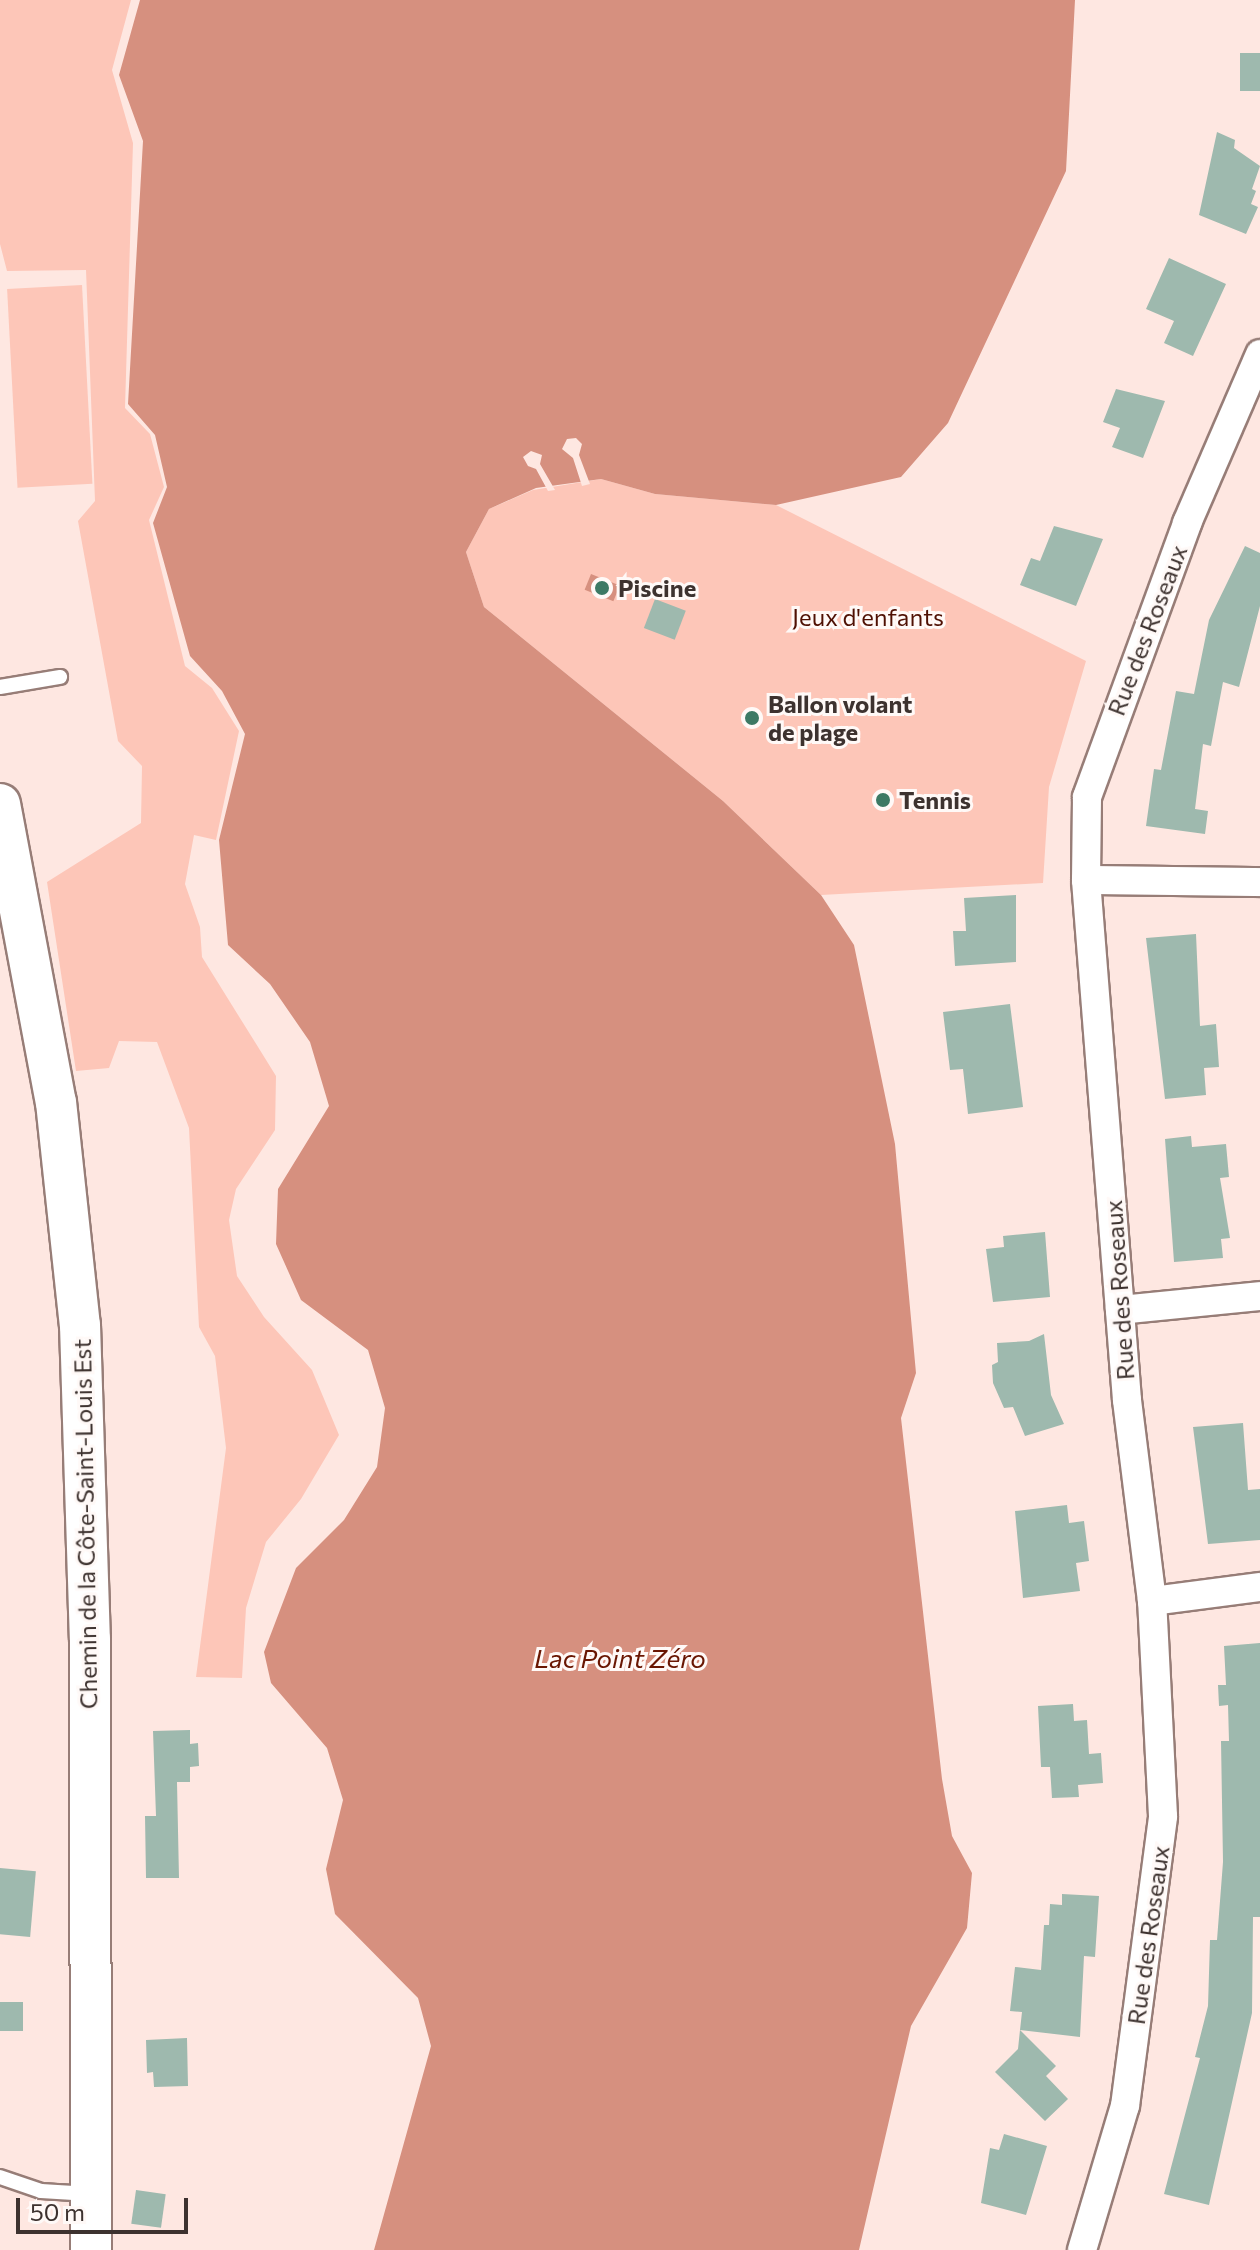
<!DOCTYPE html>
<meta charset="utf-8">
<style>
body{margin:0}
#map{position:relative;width:1260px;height:2250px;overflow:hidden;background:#fee7e1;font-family:Commissioner,sans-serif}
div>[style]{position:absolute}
.green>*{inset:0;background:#fdc6b8;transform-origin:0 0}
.water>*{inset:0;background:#d6907f;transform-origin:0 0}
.pier>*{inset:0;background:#fee7e1}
.building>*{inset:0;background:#9eb9ae;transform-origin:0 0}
.roads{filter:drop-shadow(2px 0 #977d77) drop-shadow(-2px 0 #977d77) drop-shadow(0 2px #977d77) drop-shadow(0 -2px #977d77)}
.lane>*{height:14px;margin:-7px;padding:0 7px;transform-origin:7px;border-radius:7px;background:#fff}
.street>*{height:28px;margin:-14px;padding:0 14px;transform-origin:14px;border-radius:14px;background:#fff}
.secondary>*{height:40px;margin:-20px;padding:0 20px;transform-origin:20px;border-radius:20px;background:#fff}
.dots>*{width:22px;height:22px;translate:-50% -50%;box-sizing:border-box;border:4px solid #fff9f7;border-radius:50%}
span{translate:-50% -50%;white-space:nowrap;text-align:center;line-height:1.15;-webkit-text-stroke:6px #fff9f7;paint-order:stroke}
.poi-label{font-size:24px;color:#3d322f;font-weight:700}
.left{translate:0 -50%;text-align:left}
.park-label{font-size:24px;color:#4f1003}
.street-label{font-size:24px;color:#3d322f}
.water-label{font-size:26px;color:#691602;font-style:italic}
.scale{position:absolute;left:16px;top:2198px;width:172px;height:36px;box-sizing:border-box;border:4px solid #3d322f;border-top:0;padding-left:10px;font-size:24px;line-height:28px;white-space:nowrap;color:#3d322f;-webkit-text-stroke:6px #fff9f7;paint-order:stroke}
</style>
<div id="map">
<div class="green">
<i style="clip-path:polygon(0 0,131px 0,112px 70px,133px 143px,125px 408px,150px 434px,164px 487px,149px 520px,185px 666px,212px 688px,239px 731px,216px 840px,194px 835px,185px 884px,200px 927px,202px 957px,276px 1076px,275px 1130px,236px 1189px,229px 1220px,237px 1276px,264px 1317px,312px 1370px,339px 1435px,301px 1499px,266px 1542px,246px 1608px,242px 1678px,196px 1677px,226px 1448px,215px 1356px,199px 1327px,189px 1128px,157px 1042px,119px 1041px,109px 1068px,76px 1071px,47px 882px,141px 823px,142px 766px,118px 741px,78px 521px,95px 501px,86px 270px,7px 271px,0 244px)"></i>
<i style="left:82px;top:285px;width:199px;height:75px;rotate:87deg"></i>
<i style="clip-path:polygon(601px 479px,655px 494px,776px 505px,1086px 661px,1049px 787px,1043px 883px,821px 895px,723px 801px,484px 607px,466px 552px,489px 509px,533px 490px)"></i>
</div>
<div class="water">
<i style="clip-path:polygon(140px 0,1075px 0,1066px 171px,948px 423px,901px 477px,776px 505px,655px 494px,601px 479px,536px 488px,489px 509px,466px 552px,484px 607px,723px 801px,821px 895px,854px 945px,895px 1144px,916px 1373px,901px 1418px,942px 1779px,952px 1836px,972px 1873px,967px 1928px,911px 2026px,859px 2250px,374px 2250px,431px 2046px,418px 1998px,335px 1914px,326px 1869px,343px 1800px,327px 1748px,271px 1683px,264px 1652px,296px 1568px,344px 1520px,377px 1467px,385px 1408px,368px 1350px,301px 1300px,276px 1244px,278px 1189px,329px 1106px,310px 1042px,270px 984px,228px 945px,219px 840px,245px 734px,222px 691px,190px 656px,153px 523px,167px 487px,155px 435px,128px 404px,143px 141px,119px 75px)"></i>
<i style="left:591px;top:574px;width:31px;height:17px;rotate:22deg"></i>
</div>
<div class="pier">
<i style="clip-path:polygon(576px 438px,582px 444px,579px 455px,590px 484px,582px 486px,573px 458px,562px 449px,567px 439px)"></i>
<i style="clip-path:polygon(531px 451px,542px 455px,540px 464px,555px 490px,548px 491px,536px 469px,528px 466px,523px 457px)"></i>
</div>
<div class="building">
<i style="left:1240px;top:53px;width:20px;height:38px"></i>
<i style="clip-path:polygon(1217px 132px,1235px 140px,1234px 148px,1260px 166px,1252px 189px,1256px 191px,1251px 204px,1258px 207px,1246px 234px,1199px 215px)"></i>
<i style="clip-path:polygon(1169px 258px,1226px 284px,1193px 356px,1164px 343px,1174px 321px,1146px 309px)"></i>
<i style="clip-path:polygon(1116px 389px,1165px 401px,1143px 458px,1112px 447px,1120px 428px,1103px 422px)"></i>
<i style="clip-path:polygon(1054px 526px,1103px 539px,1076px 606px,1020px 585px,1031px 558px,1040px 561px)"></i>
<i style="clip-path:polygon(1245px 546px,1260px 553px,1260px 606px,1239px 687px,1223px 682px,1211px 746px,1203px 744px,1195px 809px,1208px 811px,1205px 834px,1146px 826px,1154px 769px,1161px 770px,1176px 691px,1194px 694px,1209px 620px)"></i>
<i style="left:655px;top:599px;width:33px;height:31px;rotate:21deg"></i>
<i style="clip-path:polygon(1016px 895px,1016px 962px,955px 966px,953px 931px,966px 931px,964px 898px)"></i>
<i style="clip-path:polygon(1196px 934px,1200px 1026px,1216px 1024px,1219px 1067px,1204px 1068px,1206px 1095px,1165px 1099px,1146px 938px)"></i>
<i style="clip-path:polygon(1010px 1004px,1023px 1107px,968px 1114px,963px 1069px,950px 1070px,943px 1012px)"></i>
<i style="clip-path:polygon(1191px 1136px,1192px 1147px,1226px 1144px,1229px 1177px,1220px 1178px,1230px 1238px,1221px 1239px,1223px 1258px,1174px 1262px,1165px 1139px)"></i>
<i style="clip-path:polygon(1045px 1232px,1050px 1297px,993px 1302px,986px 1249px,1004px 1247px,1003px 1236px)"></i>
<i style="clip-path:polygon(1044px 1334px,1051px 1395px,1064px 1424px,1025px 1436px,1013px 1407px,1004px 1408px,993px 1383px,992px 1365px,998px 1362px,997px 1343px,1029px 1341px)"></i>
<i style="clip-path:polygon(1243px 1423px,1248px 1490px,1260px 1489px,1260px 1540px,1208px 1544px,1193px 1427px)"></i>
<i style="clip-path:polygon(1067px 1505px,1069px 1523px,1084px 1521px,1089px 1561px,1076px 1563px,1080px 1591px,1023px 1598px,1015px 1511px)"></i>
<i style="clip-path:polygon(1260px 1643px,1260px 1917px,1253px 1917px,1252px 2013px,1209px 2205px,1164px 2194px,1200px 2058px,1195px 2057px,1208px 2006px,1210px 1940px,1217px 1940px,1223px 1862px,1221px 1741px,1229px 1741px,1228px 1705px,1219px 1706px,1218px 1685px,1226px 1685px,1224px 1646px)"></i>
<i style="clip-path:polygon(1073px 1704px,1074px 1721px,1087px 1720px,1089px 1754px,1101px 1753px,1103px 1783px,1078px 1785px,1079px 1797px,1052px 1798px,1050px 1767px,1041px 1767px,1038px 1706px)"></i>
<i style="clip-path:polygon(190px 1730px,190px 1744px,198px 1743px,199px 1766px,190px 1767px,190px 1782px,177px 1782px,179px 1878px,146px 1878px,145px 1816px,156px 1816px,153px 1731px)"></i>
<i style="left:0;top:1868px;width:36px;height:66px;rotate:5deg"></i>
<i style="clip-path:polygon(1062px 1894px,1099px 1896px,1095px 1957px,1084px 1956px,1080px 2037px,1020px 2030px,1022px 2012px,1010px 2011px,1015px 1967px,1041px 1970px,1044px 1925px,1049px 1925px,1050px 1904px,1062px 1905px)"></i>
<i style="left:0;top:2002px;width:23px;height:29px"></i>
<i style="clip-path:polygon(1020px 2030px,1056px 2066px,1046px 2076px,1068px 2099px,1045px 2121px,995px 2072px,1018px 2049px)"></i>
<i style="clip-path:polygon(187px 2038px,188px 2086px,154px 2087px,153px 2072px,147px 2073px,146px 2040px)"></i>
<i style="clip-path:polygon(1004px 2134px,1047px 2146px,1026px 2215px,981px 2203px,990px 2148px,999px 2150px)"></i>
<i style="left:136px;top:2190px;width:30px;height:34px;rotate:8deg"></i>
</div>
<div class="roads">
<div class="lane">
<i style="left:0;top:687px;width:61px;rotate:-9.5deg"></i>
<i style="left:0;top:2177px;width:43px;rotate:18.9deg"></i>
<i style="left:41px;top:2191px;width:49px;rotate:3.5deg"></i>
</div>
<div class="street">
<i style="left:1086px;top:880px;width:174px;rotate:0.7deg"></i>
<i style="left:1120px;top:1310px;width:141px;rotate:-5.7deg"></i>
<i style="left:1152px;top:1601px;width:109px;rotate:-7.4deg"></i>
<i style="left:1082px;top:2250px;width:150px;rotate:-73.4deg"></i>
<i style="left:1125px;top:2106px;width:292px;rotate:-82.5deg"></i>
<i style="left:1163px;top:1816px;width:215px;rotate:-92.9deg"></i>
<i style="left:1152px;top:1601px;width:203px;rotate:-97.1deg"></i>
<i style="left:1127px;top:1400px;width:522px;rotate:-94.51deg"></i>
<i style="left:1086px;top:880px;width:83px;rotate:-89.3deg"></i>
<i style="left:1087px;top:797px;width:292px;rotate:-69.9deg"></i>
<i style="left:1187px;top:523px;width:184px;rotate:-66.6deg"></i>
</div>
<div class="secondary">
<i style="left:0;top:804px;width:303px;rotate:79.4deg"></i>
<i style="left:56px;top:1102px;width:224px;rotate:83.9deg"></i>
<i style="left:80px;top:1325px;width:314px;rotate:88.2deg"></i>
<i style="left:90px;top:1639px;width:611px;rotate:89.91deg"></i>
</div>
</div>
<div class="dots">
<i style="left:602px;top:588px;background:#3d7964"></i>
<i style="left:752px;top:718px;background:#3d7964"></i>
<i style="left:883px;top:800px;background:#3d7964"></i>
</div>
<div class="poi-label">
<span class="left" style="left:618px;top:588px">Piscine</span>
<span class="left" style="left:768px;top:718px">Ballon volant<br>de plage</span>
<span class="left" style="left:899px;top:800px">Tennis</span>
</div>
<div class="park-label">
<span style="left:868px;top:617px">Jeux d'enfants</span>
</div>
<div class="street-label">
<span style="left:1147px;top:630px;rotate:-69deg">Rue des Roseaux</span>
<span style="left:1119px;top:1290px;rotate:-94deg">Rue des Roseaux</span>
<span style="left:85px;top:1524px;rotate:-91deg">Chemin de la Côte-Saint-Louis Est</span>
<span style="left:1148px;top:1935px;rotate:-82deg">Rue des Roseaux</span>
</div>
<div class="water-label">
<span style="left:620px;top:1658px">Lac Point Zéro</span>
</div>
<div class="scale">50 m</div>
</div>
